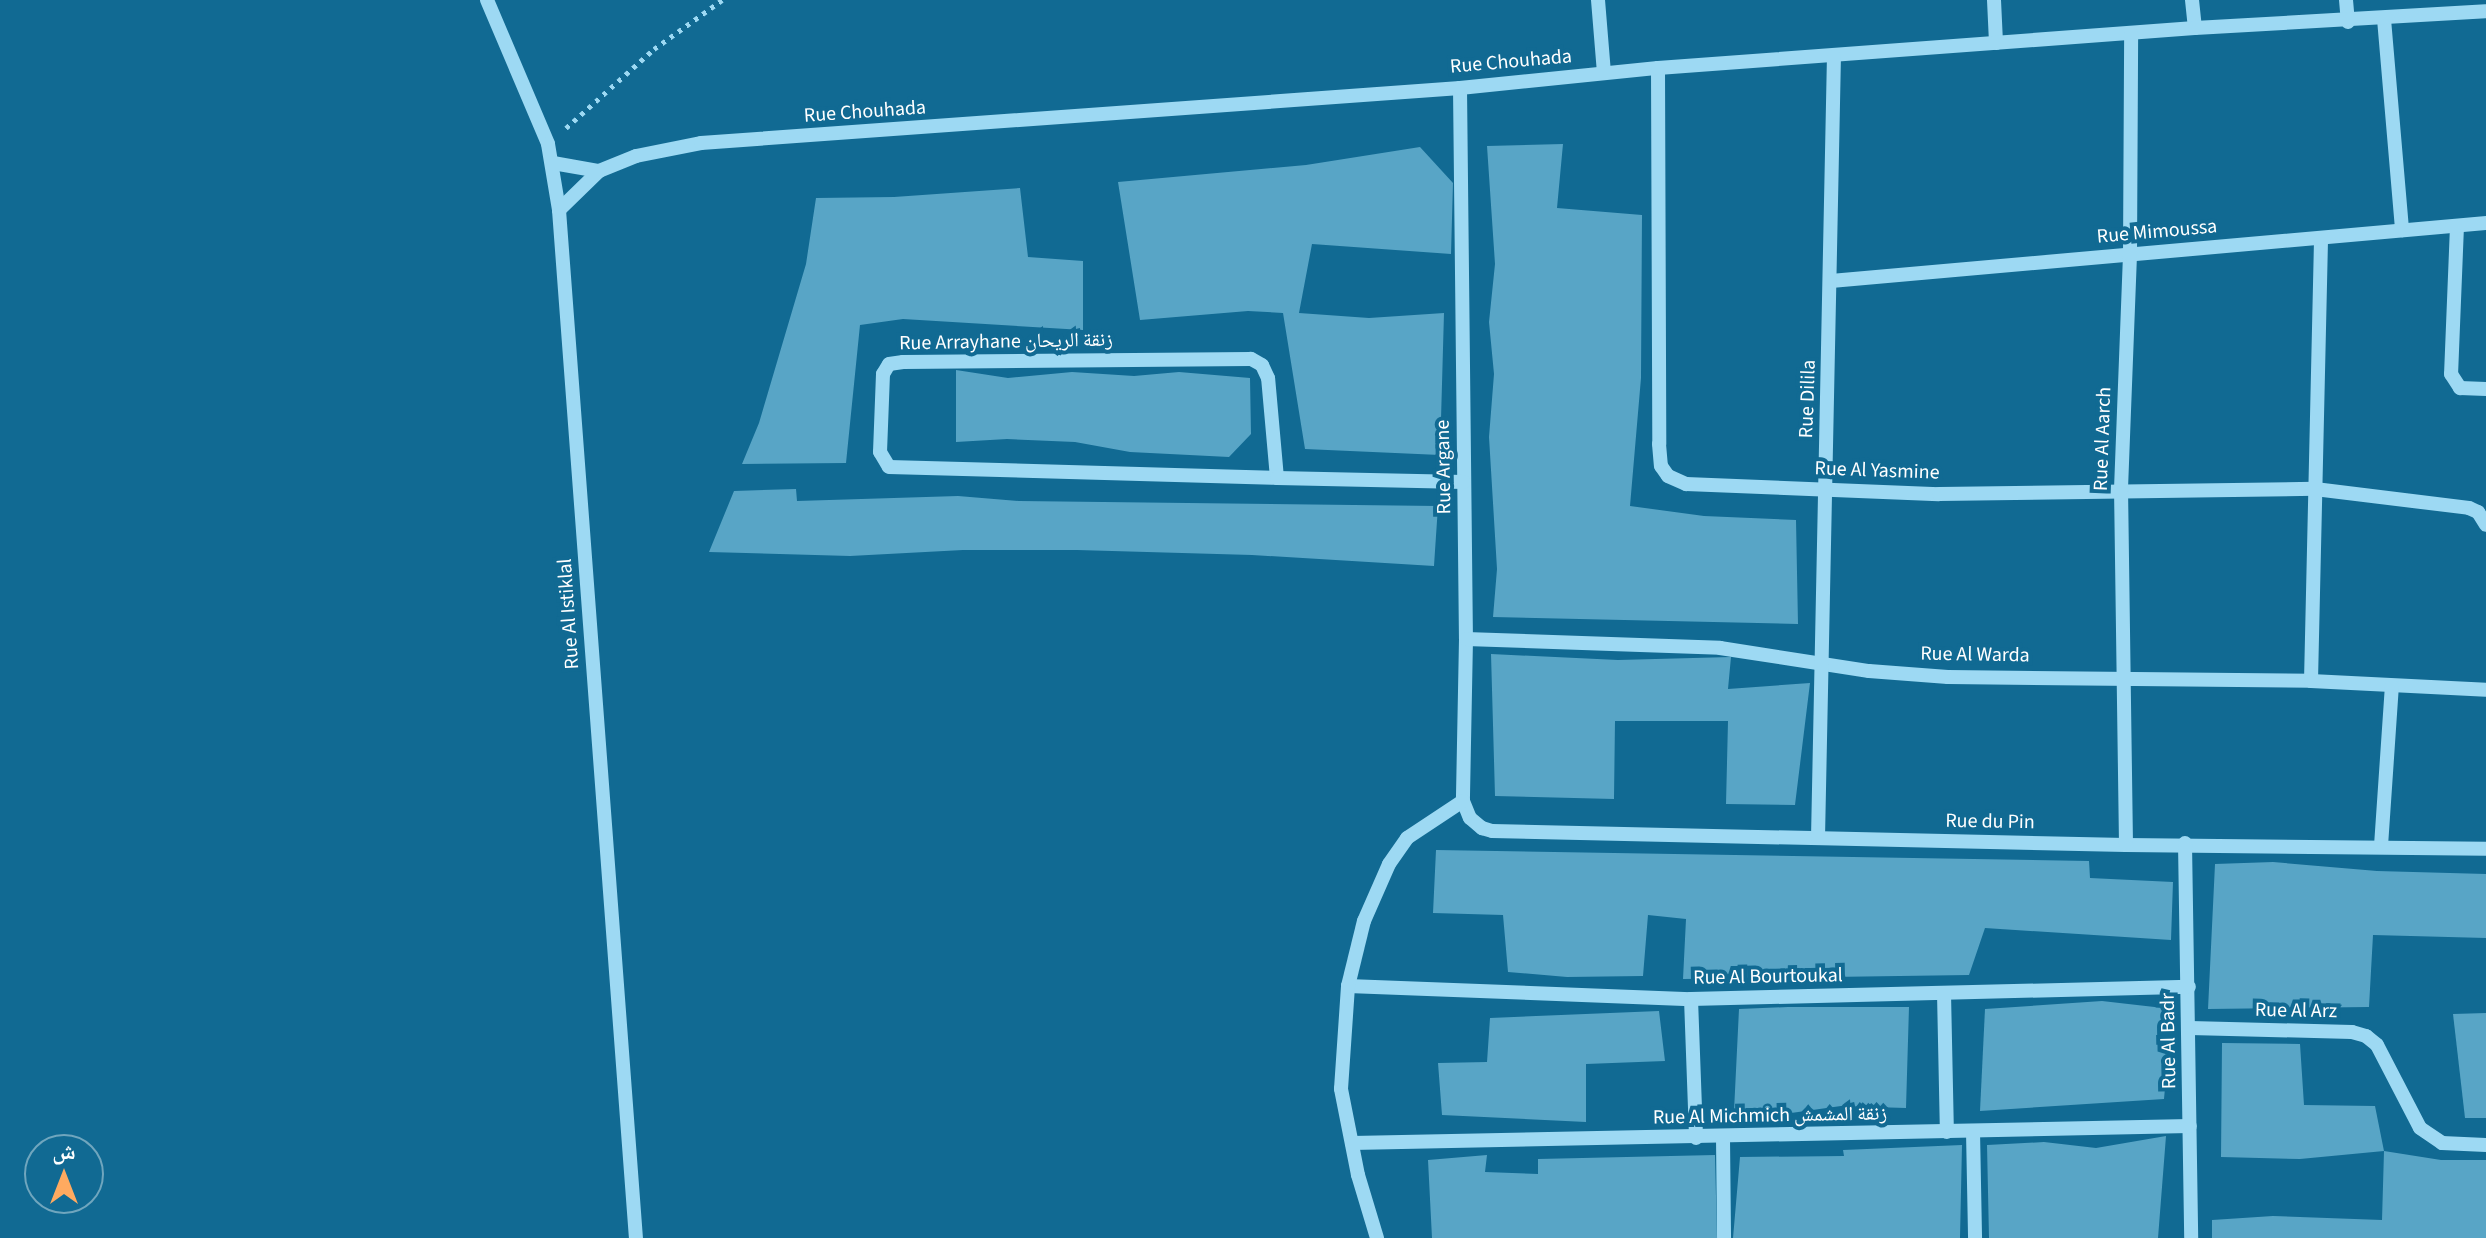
<!DOCTYPE html>
<meta charset="utf-8">
<style>
body{margin:0}
#map{position:relative;width:2486px;height:1238px;overflow:hidden;background:#116a93;font-family:"Source Sans 3","Noto Naskh Arabic",sans-serif}
div>[style]{position:absolute}
.building>*{inset:0;background:#58a5c6}
.path>*{height:5px;margin-top:-2.5px;transform-origin:0;background:repeating-linear-gradient(90deg,#9dd9f3 0 4px,transparent 0 10px)}
.minor>*{height:14px;margin:-7px;padding:0 7px;transform-origin:7px;border-radius:7px;background:#9dd9f3}
span{translate:-50% -50%;white-space:nowrap;text-align:center;line-height:1.15;-webkit-text-stroke:8px #116a93;paint-order:stroke}
.street-label{font-size:20px;color:#fff}
.north{position:absolute;left:24px;top:1134px;width:80px;height:80px;box-sizing:border-box;background:#116a93;border:2px solid #70a6be;border-radius:50%;rotate:0deg;font-size:22px;font-weight:700;line-height:32px;text-align:center;color:#fff}
.north::after{content:'';display:block;margin:auto;width:28px;height:36px;background:#ffaa60;clip-path:polygon(50% 0,100% 100%,50% 72%,0 100%)}
</style>
<div id="map">
<div class="building">
<i style="clip-path:polygon(1563px 144px,1557px 208px,1642px 215px,1641px 378px,1630px 506px,1704px 516px,1796px 520px,1798px 624px,1493px 617px,1497px 569px,1489px 437px,1494px 374px,1489px 322px,1495px 264px,1487px 146px)"></i>
<i style="clip-path:polygon(1420px 147px,1453px 183px,1451px 254px,1312px 244px,1299px 313px,1369px 318px,1444px 313px,1440px 455px,1305px 449px,1283px 313px,1248px 311px,1140px 320px,1118px 182px,1306px 165px)"></i>
<i style="clip-path:polygon(1020px 188px,1028px 257px,1083px 261px,1083px 330px,903px 319px,860px 325px,846px 463px,742px 464px,759px 423px,806px 264px,816px 198px,894px 197px)"></i>
<i style="clip-path:polygon(956px 370px,1008px 378px,1072px 372px,1134px 376px,1179px 372px,1250px 378px,1251px 434px,1229px 457px,1130px 452px,1075px 442px,1007px 439px,956px 442px)"></i>
<i style="clip-path:polygon(796px 489px,797px 501px,958px 496px,1019px 501px,1438px 506px,1434px 566px,1252px 555px,1077px 550px,963px 550px,850px 556px,709px 552px,734px 491px)"></i>
<i style="clip-path:polygon(1491px 654px,1618px 660px,1731px 657px,1728px 689px,1810px 683px,1795px 805px,1726px 804px,1728px 721px,1615px 721px,1614px 799px,1495px 796px)"></i>
<i style="clip-path:polygon(1436px 850px,2089px 861px,2090px 878px,2173px 882px,2171px 940px,1985px 928px,1969px 975px,1683px 979px,1686px 919px,1648px 915px,1643px 976px,1567px 977px,1508px 972px,1503px 915px,1433px 913px)"></i>
<i style="clip-path:polygon(2273px 862px,2377px 871px,2486px 874px,2486px 938px,2373px 935px,2369px 1007px,2208px 1009px,2215px 864px)"></i>
<i style="clip-path:polygon(2102px 1001px,2172px 1009px,2164px 1099px,1980px 1111px,1985px 1009px)"></i>
<i style="clip-path:polygon(1788px 1007px,1909px 1007px,1906px 1108px,1841px 1106px,1791px 1113px,1734px 1111px,1739px 1009px)"></i>
<i style="clip-path:polygon(1659px 1011px,1665px 1061px,1586px 1064px,1586px 1122px,1442px 1115px,1438px 1063px,1487px 1062px,1490px 1018px)"></i>
<i style="clip-path:polygon(2486px 1013px,2486px 1118px,2465px 1118px,2453px 1014px)"></i>
<i style="clip-path:polygon(2222px 1043px,2300px 1044px,2304px 1105px,2375px 1106px,2384px 1151px,2300px 1159px,2221px 1157px)"></i>
<i style="clip-path:polygon(2166px 1136px,2158px 1238px,1989px 1238px,1987px 1145px,2044px 1142px,2096px 1148px)"></i>
<i style="clip-path:polygon(1962px 1145px,1960px 1238px,1733px 1238px,1740px 1157px,1844px 1156px,1843px 1150px)"></i>
<i style="clip-path:polygon(2384px 1151px,2441px 1160px,2486px 1160px,2486px 1238px,2212px 1238px,2212px 1220px,2273px 1216px,2382px 1220px)"></i>
<i style="clip-path:polygon(1487px 1155px,1485px 1172px,1538px 1174px,1538px 1159px,1715px 1155px,1717px 1238px,1432px 1238px,1428px 1160px)"></i>
</div>
<div class="path">
<i style="left:566px;top:128px;width:118px;rotate:-41.9deg"></i>
<i style="left:654px;top:49px;width:84px;rotate:-35.8deg"></i>
</div>
<div class="minor">
<i style="left:487px;top:0;width:156px;rotate:67deg"></i>
<i style="left:548px;top:144px;width:67px;rotate:80.5deg"></i>
<i style="left:559px;top:210px;width:1031px;rotate:85.72deg"></i>
<i style="left:1598px;top:0;width:73px;rotate:85.3deg"></i>
<i style="left:1994px;top:0;width:43px;rotate:87.3deg"></i>
<i style="left:2192px;top:0;width:28px;rotate:84deg"></i>
<i style="left:2346px;top:0;width:22px;rotate:85deg"></i>
<i style="left:2384px;top:19px;width:212px;rotate:85.1deg"></i>
<i style="left:1658px;top:68px;width:376px;rotate:89.8deg"></i>
<i style="left:1659px;top:444px;width:22px;rotate:85deg"></i>
<i style="left:1661px;top:466px;width:12px;rotate:55deg"></i>
<i style="left:1668px;top:476px;width:20px;rotate:24deg"></i>
<i style="left:1686px;top:484px;width:253px;rotate:2.3deg"></i>
<i style="left:1939px;top:494px;width:376px;rotate:-0.8deg"></i>
<i style="left:2315px;top:489px;width:155px;rotate:7deg"></i>
<i style="left:2469px;top:508px;width:10px;rotate:24deg"></i>
<i style="left:2478px;top:512px;width:15px;rotate:58deg"></i>
<i style="left:1460px;top:88px;width:551px;rotate:89.38deg"></i>
<i style="left:1466px;top:639px;width:162px;rotate:91.1deg"></i>
<i style="left:1463px;top:801px;width:18px;rotate:68deg"></i>
<i style="left:1470px;top:818px;width:16px;rotate:40deg"></i>
<i style="left:1482px;top:828px;width:10px;rotate:17deg"></i>
<i style="left:1492px;top:831px;width:634px;rotate:1.27deg"></i>
<i style="left:2126px;top:845px;width:360px;rotate:0.6deg"></i>
<i style="left:553px;top:163px;width:47px;rotate:9.9deg"></i>
<i style="left:559px;top:210px;width:56px;rotate:-44.3deg"></i>
<i style="left:599px;top:171px;width:40px;rotate:-22deg"></i>
<i style="left:636px;top:156px;width:66px;rotate:-11.3deg"></i>
<i style="left:701px;top:143px;width:761px;rotate:-4.14deg"></i>
<i style="left:1460px;top:88px;width:199px;rotate:-5.8deg"></i>
<i style="left:1658px;top:68px;width:538px;rotate:-4.26deg"></i>
<i style="left:2195px;top:28px;width:291px;rotate:-3.3deg"></i>
<i style="left:2457px;top:226px;width:148px;rotate:92.3deg"></i>
<i style="left:2451px;top:374px;width:17px;rotate:57deg"></i>
<i style="left:2460px;top:388px;width:26px;rotate:2deg"></i>
<i style="left:1831px;top:281px;width:658px;rotate:-5.06deg"></i>
<i style="left:1277px;top:478px;width:100px;rotate:-95.1deg"></i>
<i style="left:1268px;top:378px;width:14px;rotate:-115deg"></i>
<i style="left:1262px;top:365px;width:13px;rotate:-151deg"></i>
<i style="left:1251px;top:359px;width:348px;rotate:179.5deg"></i>
<i style="left:903px;top:362px;width:14px;rotate:172deg"></i>
<i style="left:889px;top:364px;width:12px;rotate:121deg"></i>
<i style="left:883px;top:374px;width:78px;rotate:92.2deg"></i>
<i style="left:880px;top:452px;width:17px;rotate:59deg"></i>
<i style="left:889px;top:467px;width:388px;rotate:1.6deg"></i>
<i style="left:1277px;top:478px;width:187px;rotate:1.2deg"></i>
<i style="left:1466px;top:639px;width:254px;rotate:2deg"></i>
<i style="left:1720px;top:648px;width:151px;rotate:8.8deg"></i>
<i style="left:1869px;top:671px;width:79px;rotate:4.3deg"></i>
<i style="left:1948px;top:677px;width:363px;rotate:0.6deg"></i>
<i style="left:2311px;top:681px;width:175px;rotate:2.9deg"></i>
<i style="left:2311px;top:681px;width:443px;rotate:-88.7deg"></i>
<i style="left:1818px;top:838px;width:781px;rotate:-88.83deg"></i>
<i style="left:2185px;top:843px;width:395px;rotate:89.1deg"></i>
<i style="left:2126px;top:845px;width:356px;rotate:-90.8deg"></i>
<i style="left:2121px;top:489px;width:235px;rotate:-87.8deg"></i>
<i style="left:2130px;top:254px;width:220px;rotate:-89.7deg"></i>
<i style="left:2381px;top:846px;width:160px;rotate:-86.1deg"></i>
<i style="left:1348px;top:986px;width:343px;rotate:2.2deg"></i>
<i style="left:1691px;top:999px;width:498px;rotate:-1.4deg"></i>
<i style="left:1944px;top:993px;width:139px;rotate:88.8deg"></i>
<i style="left:1691px;top:999px;width:139px;rotate:87.9deg"></i>
<i style="left:2190px;top:1028px;width:162px;rotate:1.4deg"></i>
<i style="left:2352px;top:1032px;width:15px;rotate:16deg"></i>
<i style="left:2366px;top:1036px;width:14px;rotate:39deg"></i>
<i style="left:2377px;top:1045px;width:93px;rotate:62.6deg"></i>
<i style="left:2420px;top:1128px;width:27px;rotate:34deg"></i>
<i style="left:2442px;top:1143px;width:44px;rotate:2.6deg"></i>
<i style="left:1973px;top:1131px;width:107px;rotate:88.9deg"></i>
<i style="left:1723px;top:1138px;width:100px;rotate:89.4deg"></i>
<i style="left:1352px;top:1143px;width:838px;rotate:-1.16deg"></i>
<i style="left:1377px;top:1238px;width:66px;rotate:-106.8deg"></i>
<i style="left:1358px;top:1175px;width:88px;rotate:-101.2deg"></i>
<i style="left:1341px;top:1089px;width:103px;rotate:-86.1deg"></i>
<i style="left:1348px;top:986px;width:67px;rotate:-76.2deg"></i>
<i style="left:1364px;top:921px;width:62px;rotate:-66.3deg"></i>
<i style="left:1389px;top:864px;width:32px;rotate:-55deg"></i>
<i style="left:1407px;top:838px;width:67px;rotate:-33.5deg"></i>
</div>
<div class="street-label">
<span style="left:1511px;top:62px;rotate:-5deg">Rue Chouhada</span>
<span style="left:865px;top:112px;rotate:-4deg">Rue Chouhada</span>
<span style="left:2157px;top:232px;rotate:-5deg">Rue Mimoussa</span>
<span style="left:1006px;top:342px;rotate:-1deg">Rue Arrayhane زنقة الريحان</span>
<span style="left:1808px;top:399px;rotate:-88deg">Rue Dilila</span>
<span style="left:2103px;top:439px;rotate:-88deg">Rue Al Aarch</span>
<span style="left:1444px;top:467px;rotate:-91deg">Rue Argane</span>
<span style="left:1877px;top:471px;rotate:2deg">Rue Al Yasmine</span>
<span style="left:569px;top:614px;rotate:-94deg">Rue Al Istiklal</span>
<span style="left:1975px;top:655px;rotate:1deg">Rue Al Warda</span>
<span style="left:1990px;top:822px;rotate:1deg">Rue du Pin</span>
<span style="left:1768px;top:977px;rotate:-1deg">Rue Al Bourtoukal</span>
<span style="left:2296px;top:1011px;rotate:1deg">Rue Al Arz</span>
<span style="left:2169px;top:1041px;rotate:-91deg">Rue Al Badr</span>
<span style="left:1770px;top:1116px;rotate:-1deg">Rue Al Michmich زنقة المشمش</span>
</div>
<div class="north">ش</div>
</div>
